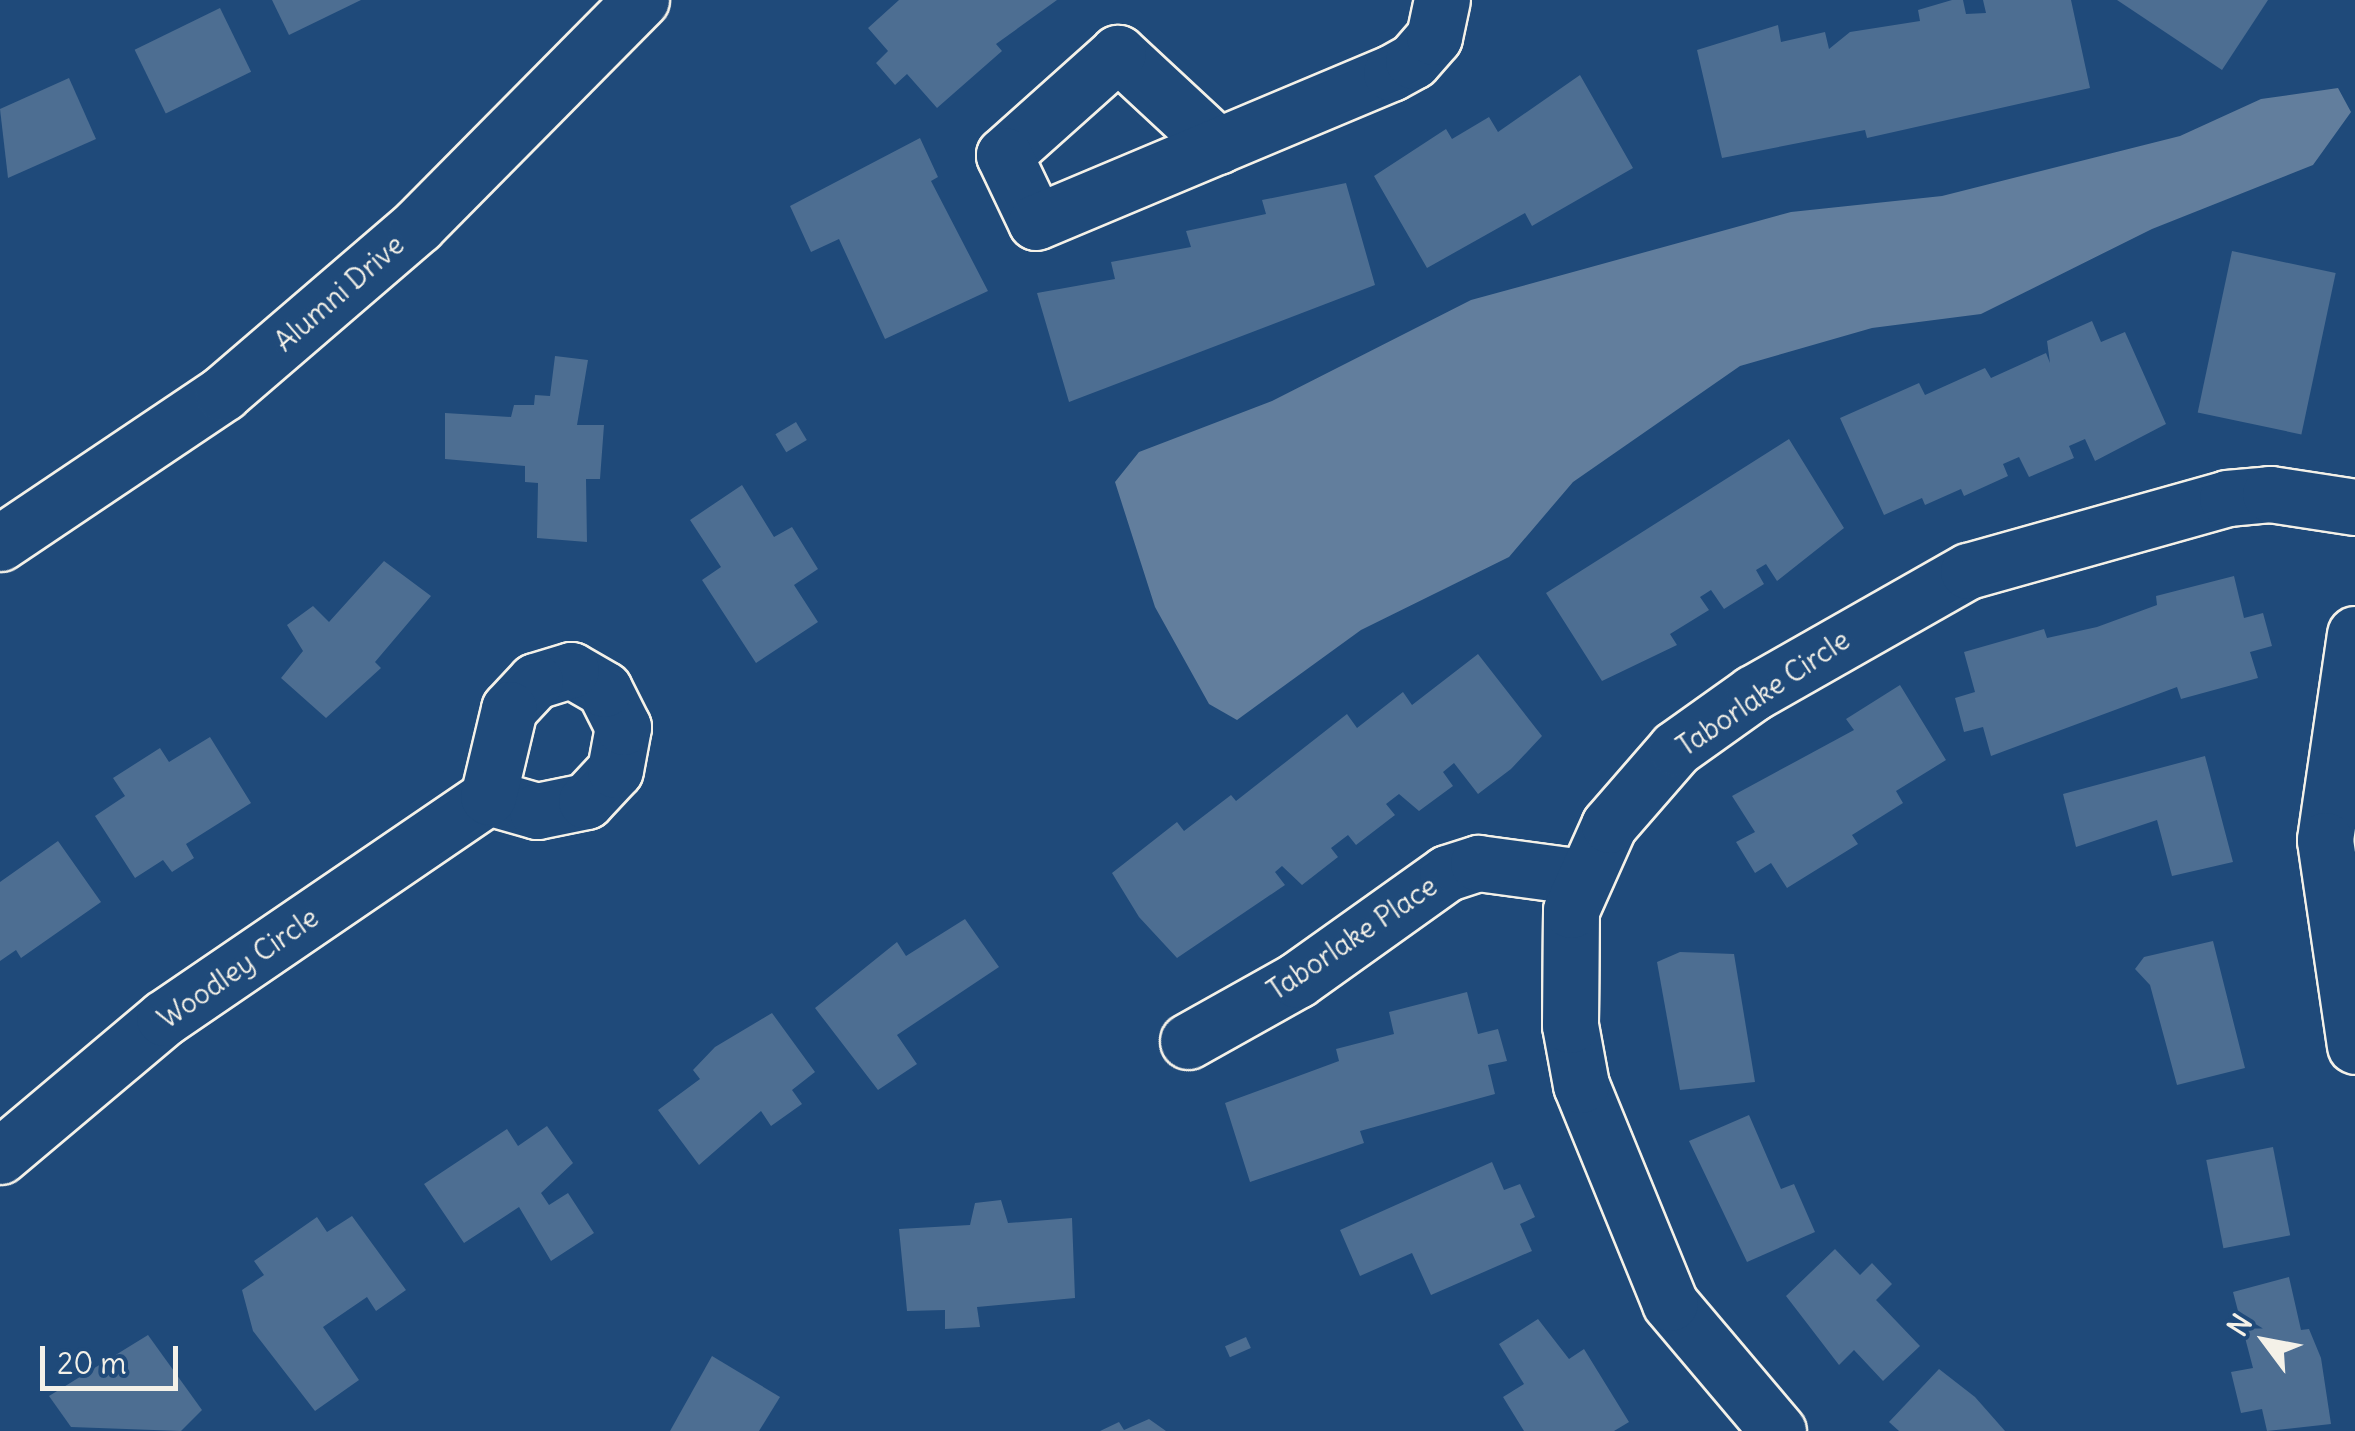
<!DOCTYPE html>
<style>
body{margin:0}
#map{position:relative;width:2355px;height:1431px;overflow:hidden;background:#1f4a7a;font-family:Delius,sans-serif}
div>[style]{position:absolute}
.water>*{inset:0;background:#627e9d}
.building>*{inset:0;background:#4d6e92;transform-origin:0 0}
.roads{filter:drop-shadow(2px 0 #f4f1e8) drop-shadow(-2px 0 #f4f1e8) drop-shadow(0 2px #f4f1e8) drop-shadow(0 -2px #f4f1e8)}
.minor>*{height:55px;margin:-27.5px;padding:0 27.5px;transform-origin:27.5px;border-radius:27.5px;background:#1f4a7a}
.major>*{height:55px;margin:-27.5px;padding:0 27.5px;transform-origin:27.5px;border-radius:27.5px;background:#1f4a7a}
span{translate:-50% -50%;white-space:nowrap;text-align:center;line-height:1.15;-webkit-text-stroke:9px #1f4a7a;paint-order:stroke}
.street-label{font-size:28px;color:#f4f1e8}
.north{position:absolute;left:2215px;top:1291px;width:100px;height:100px;-webkit-text-stroke:8px #1f4a7a;paint-order:stroke;rotate:302deg;font-size:28px;font-weight:700;line-height:40px;text-align:center;color:#f4f1e8}
.north::after{content:'';display:block;margin:auto;width:35px;height:45px;background:#f4f1e8;clip-path:polygon(50% 0,100% 100%,50% 72%,0 100%)}
.scale{position:absolute;left:40px;top:1346px;width:138px;height:45px;box-sizing:border-box;border:5px solid #f4f1e8;border-top:0;padding-left:12px;font-size:30px;line-height:35px;white-space:nowrap;color:#f4f1e8;-webkit-text-stroke:8px #1f4a7a;paint-order:stroke}
</style>
<div id="map">
<div class="water">
<i style="clip-path:polygon(2338px 88px,2351px 112px,2313px 165px,2152px 229px,1981px 314px,1872px 328px,1740px 366px,1573px 482px,1509px 557px,1361px 630px,1237px 720px,1209px 704px,1155px 607px,1115px 482px,1139px 452px,1272px 401px,1471px 300px,1791px 212px,1942px 196px,2180px 136px,2261px 99px)"></i>
</div>
<div class="building">
<i style="clip-path:polygon(272px 0,361px 0,289px 35px)"></i>
<i style="clip-path:polygon(899px 0,1057px 0,996px 44px,1002px 51px,937px 108px,907px 74px,895px 85px,876px 63px,888px 51px,868px 28px)"></i>
<i style="clip-path:polygon(1952px 0,1963px 0,1966px 14px,1986px 13px,1983px 0,2071px 0,2090px 88px,1867px 138px,1865px 130px,1722px 158px,1697px 50px,1778px 25px,1781px 42px,1825px 32px,1829px 49px,1850px 32px,1920px 21px,1918px 10px)"></i>
<i style="clip-path:polygon(2117px 0,2268px 0,2222px 70px)"></i>
<i style="left:220px;top:8px;width:71px;height:95px;rotate:64deg"></i>
<i style="clip-path:polygon(1580px 75px,1633px 168px,1532px 226px,1525px 213px,1427px 268px,1374px 176px,1446px 129px,1452px 139px,1489px 117px,1498px 132px)"></i>
<i style="clip-path:polygon(69px 78px,96px 139px,8px 178px,0 109px)"></i>
<i style="clip-path:polygon(920px 138px,938px 177px,931px 181px,988px 291px,885px 339px,839px 239px,811px 252px,790px 206px)"></i>
<i style="clip-path:polygon(1346px 183px,1375px 285px,1069px 402px,1037px 293px,1115px 279px,1111px 262px,1191px 247px,1186px 231px,1266px 214px,1262px 200px)"></i>
<i style="left:2232px;top:251px;width:106px;height:165px;rotate:12deg"></i>
<i style="clip-path:polygon(2092px 321px,2101px 342px,2125px 332px,2166px 424px,2095px 461px,2085px 439px,2069px 446px,2074px 458px,2029px 477px,2019px 457px,2003px 464px,2008px 476px,1964px 496px,1961px 489px,1925px 505px,1922px 498px,1884px 515px,1840px 418px,1919px 383px,1925px 395px,1985px 368px,1991px 378px,2046px 353px,2050px 363px,2047px 341px)"></i>
<i style="clip-path:polygon(555px 356px,588px 360px,577px 425px,604px 425px,600px 479px,586px 479px,587px 542px,537px 538px,538px 483px,525px 482px,525px 466px,445px 459px,445px 413px,511px 417px,514px 405px,534px 405px,535px 395px,550px 396px)"></i>
<i style="left:796px;top:422px;width:21px;height:24px;rotate:59deg"></i>
<i style="clip-path:polygon(1789px 439px,1844px 528px,1777px 581px,1766px 564px,1756px 570px,1764px 584px,1724px 609px,1711px 590px,1700px 597px,1709px 610px,1670px 634px,1677px 645px,1602px 681px,1546px 593px)"></i>
<i style="clip-path:polygon(742px 485px,774px 537px,792px 527px,818px 569px,794px 585px,818px 622px,756px 663px,702px 580px,721px 567px,690px 520px)"></i>
<i style="clip-path:polygon(384px 561px,431px 596px,375px 662px,381px 668px,326px 718px,281px 678px,303px 651px,287px 625px,313px 606px,329px 622px)"></i>
<i style="clip-path:polygon(2234px 576px,2244px 618px,2263px 613px,2272px 646px,2250px 652px,2258px 678px,2181px 699px,2177px 687px,1991px 756px,1983px 727px,1964px 732px,1955px 698px,1975px 692px,1964px 652px,2044px 629px,2047px 638px,2097px 627px,2157px 605px,2156px 596px)"></i>
<i style="clip-path:polygon(1478px 654px,1542px 736px,1511px 769px,1478px 794px,1454px 763px,1443px 772px,1453px 786px,1419px 811px,1399px 794px,1386px 804px,1395px 815px,1356px 845px,1348px 835px,1331px 848px,1338px 857px,1302px 885px,1282px 866px,1275px 872px,1285px 885px,1177px 958px,1139px 917px,1112px 873px,1177px 822px,1184px 831px,1231px 795px,1236px 801px,1347px 714px,1357px 728px,1403px 692px,1412px 705px)"></i>
<i style="clip-path:polygon(1900px 685px,1946px 760px,1896px 791px,1903px 803px,1852px 835px,1858px 844px,1787px 888px,1771px 863px,1755px 873px,1736px 842px,1755px 832px,1732px 796px,1854px 730px,1846px 719px)"></i>
<i style="clip-path:polygon(210px 737px,251px 803px,186px 844px,194px 858px,172px 872px,163px 860px,135px 878px,95px 816px,125px 796px,113px 778px,160px 748px,169px 762px)"></i>
<i style="clip-path:polygon(2205px 756px,2233px 862px,2172px 876px,2157px 820px,2076px 847px,2063px 794px)"></i>
<i style="clip-path:polygon(58px 841px,101px 902px,21px 958px,16px 950px,0 961px,0 882px)"></i>
<i style="clip-path:polygon(965px 919px,999px 967px,897px 1035px,917px 1064px,878px 1090px,815px 1008px,897px 942px,906px 956px)"></i>
<i style="clip-path:polygon(2213px 941px,2245px 1068px,2177px 1085px,2150px 985px,2135px 969px,2144px 957px)"></i>
<i style="clip-path:polygon(1680px 952px,1734px 954px,1755px 1082px,1680px 1090px,1657px 962px)"></i>
<i style="clip-path:polygon(1467px 992px,1478px 1034px,1498px 1029px,1507px 1061px,1488px 1065px,1495px 1094px,1360px 1131px,1364px 1143px,1250px 1182px,1225px 1103px,1339px 1061px,1336px 1049px,1394px 1034px,1389px 1012px)"></i>
<i style="clip-path:polygon(772px 1013px,815px 1072px,792px 1090px,802px 1104px,771px 1126px,761px 1111px,699px 1165px,658px 1110px,700px 1079px,693px 1070px,715px 1047px)"></i>
<i style="clip-path:polygon(1749px 1115px,1781px 1189px,1794px 1184px,1815px 1232px,1747px 1262px,1689px 1141px)"></i>
<i style="clip-path:polygon(547px 1126px,573px 1163px,541px 1193px,549px 1205px,568px 1193px,594px 1233px,551px 1261px,519px 1207px,464px 1243px,424px 1184px,507px 1129px,518px 1146px)"></i>
<i style="left:2273px;top:1147px;width:90px;height:68px;rotate:79deg"></i>
<i style="clip-path:polygon(1492px 1162px,1504px 1190px,1520px 1184px,1535px 1217px,1520px 1224px,1532px 1251px,1431px 1295px,1412px 1253px,1360px 1276px,1340px 1230px)"></i>
<i style="clip-path:polygon(975px 1203px,1001px 1200px,1008px 1223px,1072px 1218px,1075px 1298px,977px 1307px,980px 1327px,945px 1329px,945px 1310px,907px 1311px,899px 1229px,970px 1225px)"></i>
<i style="clip-path:polygon(352px 1216px,406px 1290px,376px 1311px,367px 1297px,323px 1327px,359px 1380px,315px 1411px,253px 1331px,242px 1290px,264px 1275px,254px 1261px,317px 1217px,327px 1232px)"></i>
<i style="clip-path:polygon(1835px 1249px,1860px 1275px,1872px 1263px,1892px 1284px,1876px 1300px,1920px 1346px,1883px 1381px,1854px 1350px,1839px 1365px,1786px 1296px)"></i>
<i style="clip-path:polygon(2289px 1277px,2301px 1330px,2309px 1329px,2321px 1358px,2331px 1424px,2267px 1431px,2262px 1409px,2241px 1413px,2231px 1372px,2253px 1368px,2233px 1292px)"></i>
<i style="clip-path:polygon(1538px 1319px,1569px 1359px,1584px 1349px,1629px 1422px,1614px 1431px,1524px 1431px,1503px 1397px,1524px 1384px,1499px 1344px)"></i>
<i style="clip-path:polygon(148px 1335px,202px 1410px,181px 1431px,71px 1427px,49px 1396px)"></i>
<i style="left:1246px;top:1337px;width:12px;height:23px;rotate:66deg"></i>
<i style="clip-path:polygon(712px 1356px,780px 1397px,759px 1431px,670px 1431px)"></i>
<i style="clip-path:polygon(1939px 1369px,1975px 1397px,2005px 1431px,1899px 1431px,1889px 1422px)"></i>
<i style="clip-path:polygon(1149px 1419px,1166px 1431px,1100px 1431px,1119px 1422px,1124px 1430px)"></i>
</div>
<div class="roads">
<div class="minor">
<i style="left:1218px;top:146px;width:137px;rotate:-137.1deg"></i>
<i style="left:1118px;top:53px;width:153px;rotate:138.2deg"></i>
<i style="left:1004px;top:155px;width:74px;rotate:64.5deg"></i>
<i style="left:1036px;top:222px;width:385px;rotate:-22.8deg"></i>
<i style="left:1391px;top:73px;width:25px;rotate:-29deg"></i>
<i style="left:1413px;top:61px;width:32px;rotate:-49deg"></i>
<i style="left:1434px;top:37px;width:38px;rotate:-78deg"></i>
<i style="left:2355px;top:634px;width:208px;rotate:98.3deg"></i>
<i style="left:2325px;top:840px;width:208px;rotate:81.7deg"></i>
<i style="left:1188px;top:1041px;width:125px;rotate:-29.2deg"></i>
<i style="left:1297px;top:980px;width:184px;rotate:-35.5deg"></i>
<i style="left:1447px;top:873px;width:33px;rotate:-18deg"></i>
<i style="left:1478px;top:863px;width:105px;rotate:7.7deg"></i>
<i style="left:0;top:1156px;width:214px;rotate:-40.1deg"></i>
<i style="left:164px;top:1018px;width:392px;rotate:-34.3deg"></i>
<i style="left:488px;top:797px;width:51px;rotate:15.9deg"></i>
<i style="left:537px;top:811px;width:50px;rotate:-11.5deg"></i>
<i style="left:586px;top:801px;width:42px;rotate:-46.9deg"></i>
<i style="left:615px;top:770px;width:44px;rotate:-79.5deg"></i>
<i style="left:623px;top:727px;width:42px;rotate:-116.6deg"></i>
<i style="left:604px;top:689px;width:38px;rotate:-150deg"></i>
<i style="left:571px;top:670px;width:38px;rotate:163deg"></i>
<i style="left:535px;top:681px;width:38px;rotate:133deg"></i>
<i style="left:509px;top:709px;width:90px;rotate:103.4deg"></i>
<i style="left:1778px;top:1431px;width:167px;rotate:-130.2deg"></i>
<i style="left:1670px;top:1303px;width:235px;rotate:-112.2deg"></i>
<i style="left:1581px;top:1085px;width:61px;rotate:-100.4deg"></i>
<i style="left:1570px;top:1025px;width:115px;rotate:-89.5deg"></i>
<i style="left:1571px;top:910px;width:93px;rotate:-65.9deg"></i>
<i style="left:1609px;top:825px;width:102px;rotate:-49deg"></i>
<i style="left:1676px;top:748px;width:95px;rotate:-35.5deg"></i>
<i style="left:1753px;top:693px;width:247px;rotate:-29.6deg"></i>
<i style="left:1968px;top:571px;width:269px;rotate:-15.7deg"></i>
<i style="left:2227px;top:498px;width:43px;rotate:-5.3deg"></i>
<i style="left:2270px;top:494px;width:86px;rotate:8.7deg"></i>
</div>
<div class="major">
<i style="left:0;top:543px;width:269px;rotate:-33.9deg"></i>
<i style="left:223px;top:393px;width:257px;rotate:-40.7deg"></i>
<i style="left:418px;top:225px;width:317px;rotate:-45.3deg"></i>
</div>
</div>
<div class="street-label">
<span style="left:339px;top:293px;rotate:-41deg">Alumni Drive</span>
<span style="left:1763px;top:693px;rotate:-34deg">Taborlake Circle</span>
<span style="left:1352px;top:938px;rotate:-34deg">Taborlake Place</span>
<span style="left:238px;top:968px;rotate:-35deg">Woodley Circle</span>
</div>
<div class="north">N</div>
<div class="scale">20 m</div>
</div>
